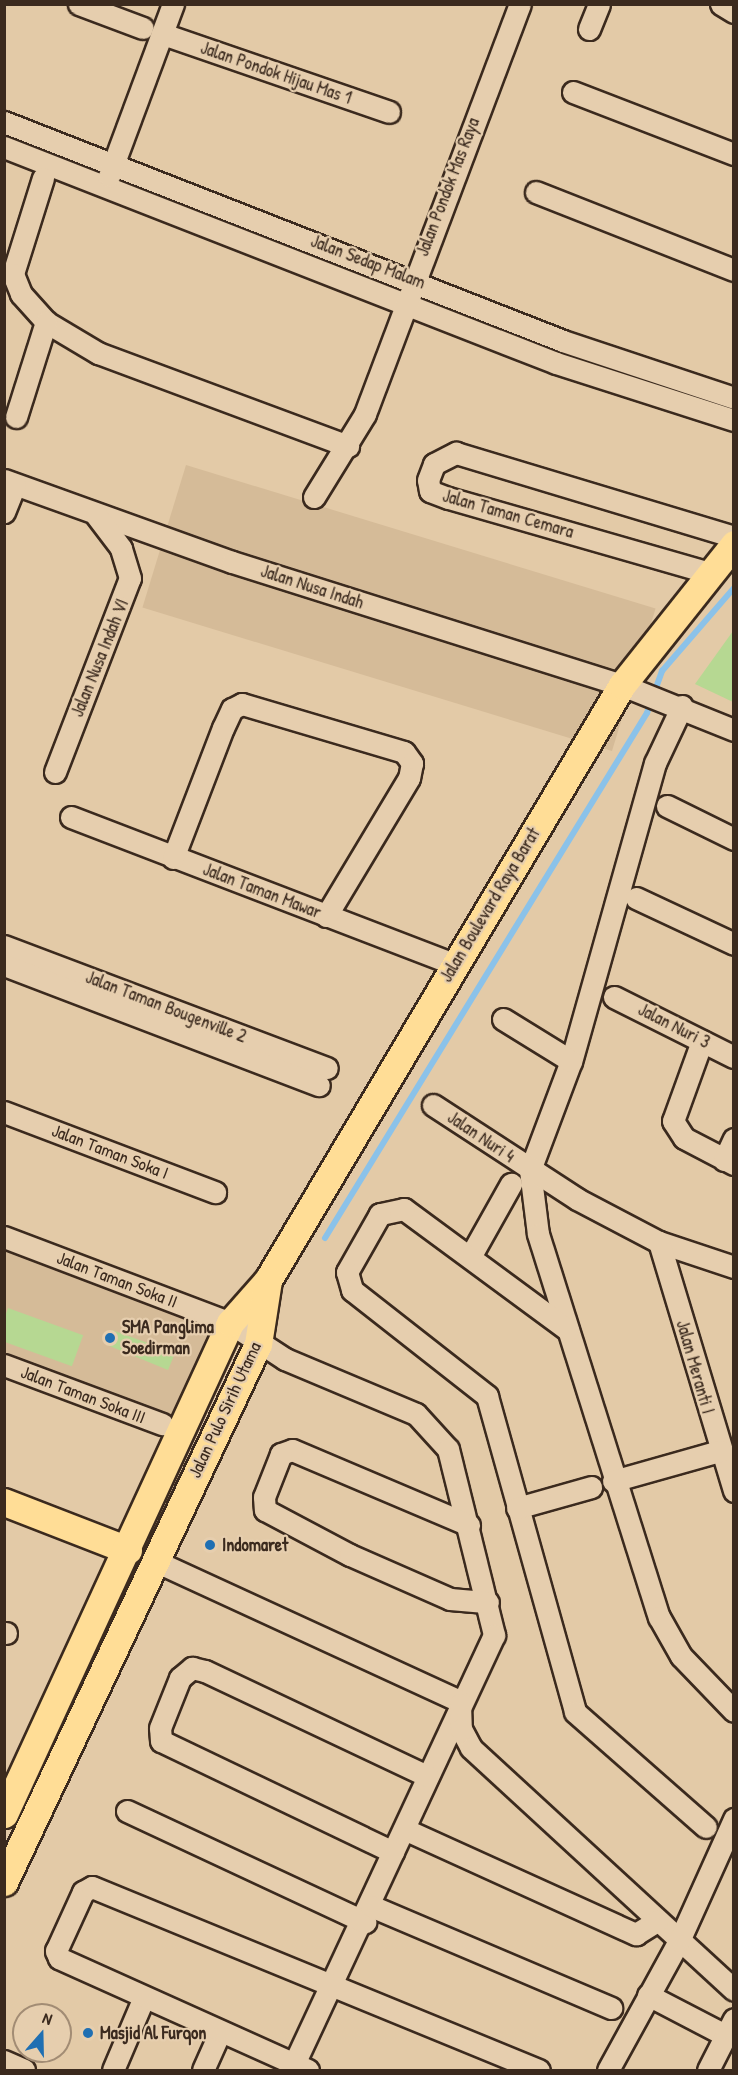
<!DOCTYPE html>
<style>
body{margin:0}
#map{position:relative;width:738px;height:2075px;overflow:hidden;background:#e3caa7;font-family:"Patrick Hand",sans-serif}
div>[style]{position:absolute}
.built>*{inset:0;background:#d5bb98;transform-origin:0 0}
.green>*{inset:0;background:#b6d892;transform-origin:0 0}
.stream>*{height:6px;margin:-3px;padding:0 3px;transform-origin:3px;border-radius:3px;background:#8bc2e9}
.roads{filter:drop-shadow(2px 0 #3b2a1e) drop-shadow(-2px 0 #3b2a1e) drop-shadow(0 2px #3b2a1e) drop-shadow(0 -2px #3b2a1e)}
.minor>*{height:21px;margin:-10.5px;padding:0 10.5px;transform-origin:10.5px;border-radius:10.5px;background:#e6ceae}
.major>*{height:27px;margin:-13.5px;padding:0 13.5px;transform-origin:13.5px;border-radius:13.5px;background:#ffdd96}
.dots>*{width:16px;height:16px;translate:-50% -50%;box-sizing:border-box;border:3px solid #e6ceae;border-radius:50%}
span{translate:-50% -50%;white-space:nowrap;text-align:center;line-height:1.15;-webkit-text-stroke:4.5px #e6ceae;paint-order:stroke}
.street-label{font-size:18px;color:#3b2a1e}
.poi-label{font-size:18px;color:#3b2a1e;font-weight:700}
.left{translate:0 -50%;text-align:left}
.frame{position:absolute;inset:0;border:6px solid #3b2a1e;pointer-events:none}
.north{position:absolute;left:12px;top:2003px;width:60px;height:60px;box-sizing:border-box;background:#e6ceae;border:2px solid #a28c74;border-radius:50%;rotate:20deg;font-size:16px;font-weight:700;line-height:24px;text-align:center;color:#3b2a1e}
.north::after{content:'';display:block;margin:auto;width:21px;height:27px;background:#1f6fb2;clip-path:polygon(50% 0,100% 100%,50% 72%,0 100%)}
</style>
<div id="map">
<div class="built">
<i style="left:186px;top:465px;width:491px;height:149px;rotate:17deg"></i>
<i style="clip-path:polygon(4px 1239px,224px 1320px,179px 1421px,5px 1355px)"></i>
</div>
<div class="green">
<i style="clip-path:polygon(733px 631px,733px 702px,695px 684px)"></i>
<i style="left:8px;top:1308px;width:80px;height:33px;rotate:20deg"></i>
<i style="clip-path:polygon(112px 1330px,175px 1353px,168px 1370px,107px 1345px)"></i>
</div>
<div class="stream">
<i style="left:325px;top:1238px;width:616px;rotate:-58.48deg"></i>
<i style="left:647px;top:713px;width:45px;rotate:-70.3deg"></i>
<i style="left:662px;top:671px;width:110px;rotate:-49.1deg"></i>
</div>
<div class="roads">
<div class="minor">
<i style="left:79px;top:4px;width:68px;rotate:20.6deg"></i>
<i style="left:721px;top:4px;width:15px;rotate:32deg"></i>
<i style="left:589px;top:29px;width:27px;rotate:-68deg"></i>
<i style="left:163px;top:34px;width:239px;rotate:19deg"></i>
<i style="left:573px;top:92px;width:173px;rotate:21.1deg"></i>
<i style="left:4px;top:122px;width:600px;rotate:21.39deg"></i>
<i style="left:563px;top:341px;width:180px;rotate:18.4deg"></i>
<i style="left:4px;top:147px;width:593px;rotate:21.37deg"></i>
<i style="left:556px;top:363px;width:187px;rotate:17.8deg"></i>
<i style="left:109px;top:176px;width:184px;rotate:-69.6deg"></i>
<i style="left:43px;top:178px;width:101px;rotate:107.4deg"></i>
<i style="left:13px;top:274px;width:22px;rotate:68deg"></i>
<i style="left:21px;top:294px;width:38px;rotate:48deg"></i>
<i style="left:46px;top:322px;width:61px;rotate:30.8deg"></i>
<i style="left:98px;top:353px;width:267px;rotate:20.4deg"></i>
<i style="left:536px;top:192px;width:213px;rotate:21.5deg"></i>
<i style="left:16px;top:417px;width:100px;rotate:-72.5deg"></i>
<i style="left:4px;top:480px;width:242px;rotate:19.8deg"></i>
<i style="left:232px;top:562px;width:409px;rotate:17.5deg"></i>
<i style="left:622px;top:685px;width:121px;rotate:21.9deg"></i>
<i style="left:314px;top:497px;width:97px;rotate:-58.4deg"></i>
<i style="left:365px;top:414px;width:438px;rotate:-69.3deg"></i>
<i style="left:4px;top:512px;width:29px;rotate:-68deg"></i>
<i style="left:710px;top:573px;width:273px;rotate:-164deg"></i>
<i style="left:448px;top:498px;width:19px;rotate:-159deg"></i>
<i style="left:430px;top:491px;width:11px;rotate:-100deg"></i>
<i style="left:428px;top:480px;width:17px;rotate:-69deg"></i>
<i style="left:434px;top:464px;width:25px;rotate:-27deg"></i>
<i style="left:456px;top:453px;width:290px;rotate:16.8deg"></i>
<i style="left:682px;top:706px;width:63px;rotate:115.3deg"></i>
<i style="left:655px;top:763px;width:310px;rotate:105.7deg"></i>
<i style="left:571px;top:1061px;width:116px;rotate:110.6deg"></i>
<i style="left:530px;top:1170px;width:64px;rotate:82.9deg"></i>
<i style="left:538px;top:1234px;width:402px;rotate:72.5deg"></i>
<i style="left:659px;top:1617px;width:45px;rotate:60.6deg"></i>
<i style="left:681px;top:1656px;width:76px;rotate:46.1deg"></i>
<i style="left:55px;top:772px;width:208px;rotate:-68.9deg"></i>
<i style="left:130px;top:578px;width:31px;rotate:-107deg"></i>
<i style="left:121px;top:548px;width:41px;rotate:-127.1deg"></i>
<i style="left:667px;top:806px;width:75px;rotate:26.2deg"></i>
<i style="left:71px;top:817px;width:410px;rotate:21deg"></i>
<i style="left:173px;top:858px;width:139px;rotate:-69deg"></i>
<i style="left:223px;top:728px;width:21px;rotate:-65deg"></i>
<i style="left:232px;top:709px;width:11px;rotate:-27deg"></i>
<i style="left:242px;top:704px;width:169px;rotate:16.5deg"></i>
<i style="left:404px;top:752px;width:14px;rotate:54deg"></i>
<i style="left:412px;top:763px;width:15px;rotate:101deg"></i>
<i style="left:409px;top:778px;width:161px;rotate:121deg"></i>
<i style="left:636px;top:898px;width:108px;rotate:25.1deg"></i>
<i style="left:4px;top:946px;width:345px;rotate:20.7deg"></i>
<i style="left:4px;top:965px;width:337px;rotate:20.9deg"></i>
<i style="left:614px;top:997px;width:134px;rotate:26.6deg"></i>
<i style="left:503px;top:1019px;width:80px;rotate:31.7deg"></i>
<i style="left:702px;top:1041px;width:85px;rotate:109.9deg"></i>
<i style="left:673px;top:1121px;width:20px;rotate:57deg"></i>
<i style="left:684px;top:1138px;width:56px;rotate:27.5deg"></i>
<i style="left:433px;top:1105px;width:172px;rotate:33.1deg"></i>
<i style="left:577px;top:1199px;width:93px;rotate:27.7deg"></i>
<i style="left:659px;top:1242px;width:79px;rotate:18.4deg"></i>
<i style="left:4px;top:1112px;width:226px;rotate:20.8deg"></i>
<i style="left:724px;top:1160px;width:23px;rotate:-65deg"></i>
<i style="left:4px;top:1237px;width:242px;rotate:20.8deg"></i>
<i style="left:230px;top:1323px;width:66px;rotate:33.2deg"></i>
<i style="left:285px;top:1359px;width:142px;rotate:22.8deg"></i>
<i style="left:416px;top:1414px;width:47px;rotate:47.6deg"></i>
<i style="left:448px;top:1449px;width:192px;rotate:76.1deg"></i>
<i style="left:494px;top:1635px;width:480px;rotate:115deg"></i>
<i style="left:659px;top:1242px;width:260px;rotate:73.2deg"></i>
<i style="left:470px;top:1257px;width:84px;rotate:-60.7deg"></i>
<i style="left:568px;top:1330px;width:204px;rotate:-143.6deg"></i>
<i style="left:404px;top:1209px;width:25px;rotate:168deg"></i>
<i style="left:380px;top:1214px;width:67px;rotate:119.6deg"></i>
<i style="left:347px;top:1272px;width:19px;rotate:74deg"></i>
<i style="left:352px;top:1290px;width:172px;rotate:38.1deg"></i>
<i style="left:487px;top:1396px;width:328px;rotate:74.4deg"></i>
<i style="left:575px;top:1712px;width:174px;rotate:41.3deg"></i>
<i style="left:4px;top:1365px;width:169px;rotate:20.5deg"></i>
<i style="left:613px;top:1481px;width:111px;rotate:-15.7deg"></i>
<i style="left:517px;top:1508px;width:77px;rotate:-15.8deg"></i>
<i style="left:469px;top:1525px;width:192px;rotate:-157deg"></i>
<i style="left:292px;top:1450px;width:12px;rotate:160deg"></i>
<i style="left:281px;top:1454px;width:46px;rotate:111.6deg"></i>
<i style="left:264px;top:1497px;width:13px;rotate:86deg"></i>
<i style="left:265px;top:1510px;width:96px;rotate:27.9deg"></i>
<i style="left:350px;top:1555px;width:109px;rotate:23.7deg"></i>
<i style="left:450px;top:1599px;width:38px;rotate:5deg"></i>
<i style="left:155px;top:1561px;width:336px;rotate:24.7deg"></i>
<i style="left:4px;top:1633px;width:2px"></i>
<i style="left:460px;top:1704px;width:25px;rotate:88deg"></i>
<i style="left:461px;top:1729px;width:21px;rotate:62deg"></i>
<i style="left:471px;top:1748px;width:357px;rotate:42.6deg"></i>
<i style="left:127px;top:1811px;width:263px;rotate:25deg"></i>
<i style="left:404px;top:1829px;width:255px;rotate:24.4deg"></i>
<i style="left:636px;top:1934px;width:25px;rotate:-32deg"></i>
<i style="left:393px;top:1852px;width:257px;rotate:-154.4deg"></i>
<i style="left:161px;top:1741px;width:13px;rotate:-94deg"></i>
<i style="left:160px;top:1728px;width:54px;rotate:-68.2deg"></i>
<i style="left:180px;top:1678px;width:16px;rotate:-40deg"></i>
<i style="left:192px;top:1668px;width:13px;rotate:13deg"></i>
<i style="left:205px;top:1671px;width:246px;rotate:25.3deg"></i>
<i style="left:371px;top:1906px;width:261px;rotate:23deg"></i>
<i style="left:648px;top:1995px;width:87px;rotate:27.5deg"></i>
<i style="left:4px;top:2061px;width:22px;rotate:24deg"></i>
<i style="left:113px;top:2070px;width:79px;rotate:-67deg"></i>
<i style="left:203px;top:2070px;width:42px;rotate:-65.9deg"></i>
<i style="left:308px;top:2070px;width:273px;rotate:-155.8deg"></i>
<i style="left:59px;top:1958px;width:8px;rotate:-113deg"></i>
<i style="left:56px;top:1951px;width:65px;rotate:-65.4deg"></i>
<i style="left:83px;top:1892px;width:10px;rotate:-29deg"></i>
<i style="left:92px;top:1887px;width:483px;rotate:22.3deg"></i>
<i style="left:608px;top:2070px;width:147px;rotate:-61.2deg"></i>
<i style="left:679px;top:1941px;width:134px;rotate:-65.7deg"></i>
<i style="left:708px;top:2070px;width:57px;rotate:-63deg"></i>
</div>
<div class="major">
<i style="left:4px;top:1502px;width:133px;rotate:21.2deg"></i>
<i style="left:4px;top:1814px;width:541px;rotate:-65.28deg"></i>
<i style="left:230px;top:1323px;width:57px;rotate:-48.5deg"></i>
<i style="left:268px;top:1280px;width:692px;rotate:-59.25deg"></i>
<i style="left:622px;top:685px;width:180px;rotate:-51.5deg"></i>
<i style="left:4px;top:1882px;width:595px;rotate:-64.73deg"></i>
<i style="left:258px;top:1344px;width:65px;rotate:-81.1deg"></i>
</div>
</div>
<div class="dots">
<i style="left:110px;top:1338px;background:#1f6fb2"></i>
<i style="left:210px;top:1545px;background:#1f6fb2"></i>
<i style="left:88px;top:2033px;background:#1f6fb2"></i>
</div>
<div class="street-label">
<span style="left:276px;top:73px;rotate:19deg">Jalan Pondok Hijau Mas 1</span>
<span style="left:448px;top:187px;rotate:-69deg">Jalan Pondok Mas Raya</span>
<span style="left:368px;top:262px;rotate:21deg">Jalan Sedap Malam</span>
<span style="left:508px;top:514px;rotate:16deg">Jalan Taman Cemara</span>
<span style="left:312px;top:587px;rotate:18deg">Jalan Nusa Indah</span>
<span style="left:100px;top:658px;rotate:-68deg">Jalan Nusa Indah VI</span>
<span style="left:262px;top:891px;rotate:21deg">Jalan Taman Mawar</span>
<span style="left:490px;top:905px;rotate:-59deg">Jalan Boulevard Raya Barat</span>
<span style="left:166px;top:1007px;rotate:21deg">Jalan Taman Bougenville 2</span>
<span style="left:674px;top:1026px;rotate:27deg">Jalan Nuri 3</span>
<span style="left:481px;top:1137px;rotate:34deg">Jalan Nuri 4</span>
<span style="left:110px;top:1152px;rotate:21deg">Jalan Taman Soka I</span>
<span style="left:117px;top:1280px;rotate:21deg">Jalan Taman Soka II</span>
<span style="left:695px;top:1367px;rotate:74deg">Jalan Meranti I</span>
<span style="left:83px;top:1395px;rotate:21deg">Jalan Taman Soka III</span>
<span style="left:225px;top:1410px;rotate:-65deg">Jalan Pulo Sirih Utama</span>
</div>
<div class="poi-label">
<span class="left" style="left:122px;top:1338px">SMA Panglima<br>Soedirman</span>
<span class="left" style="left:222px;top:1545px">Indomaret</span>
<span class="left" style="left:100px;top:2033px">Masjid Al Furqon</span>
</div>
<div class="frame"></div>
<div class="north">N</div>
</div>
